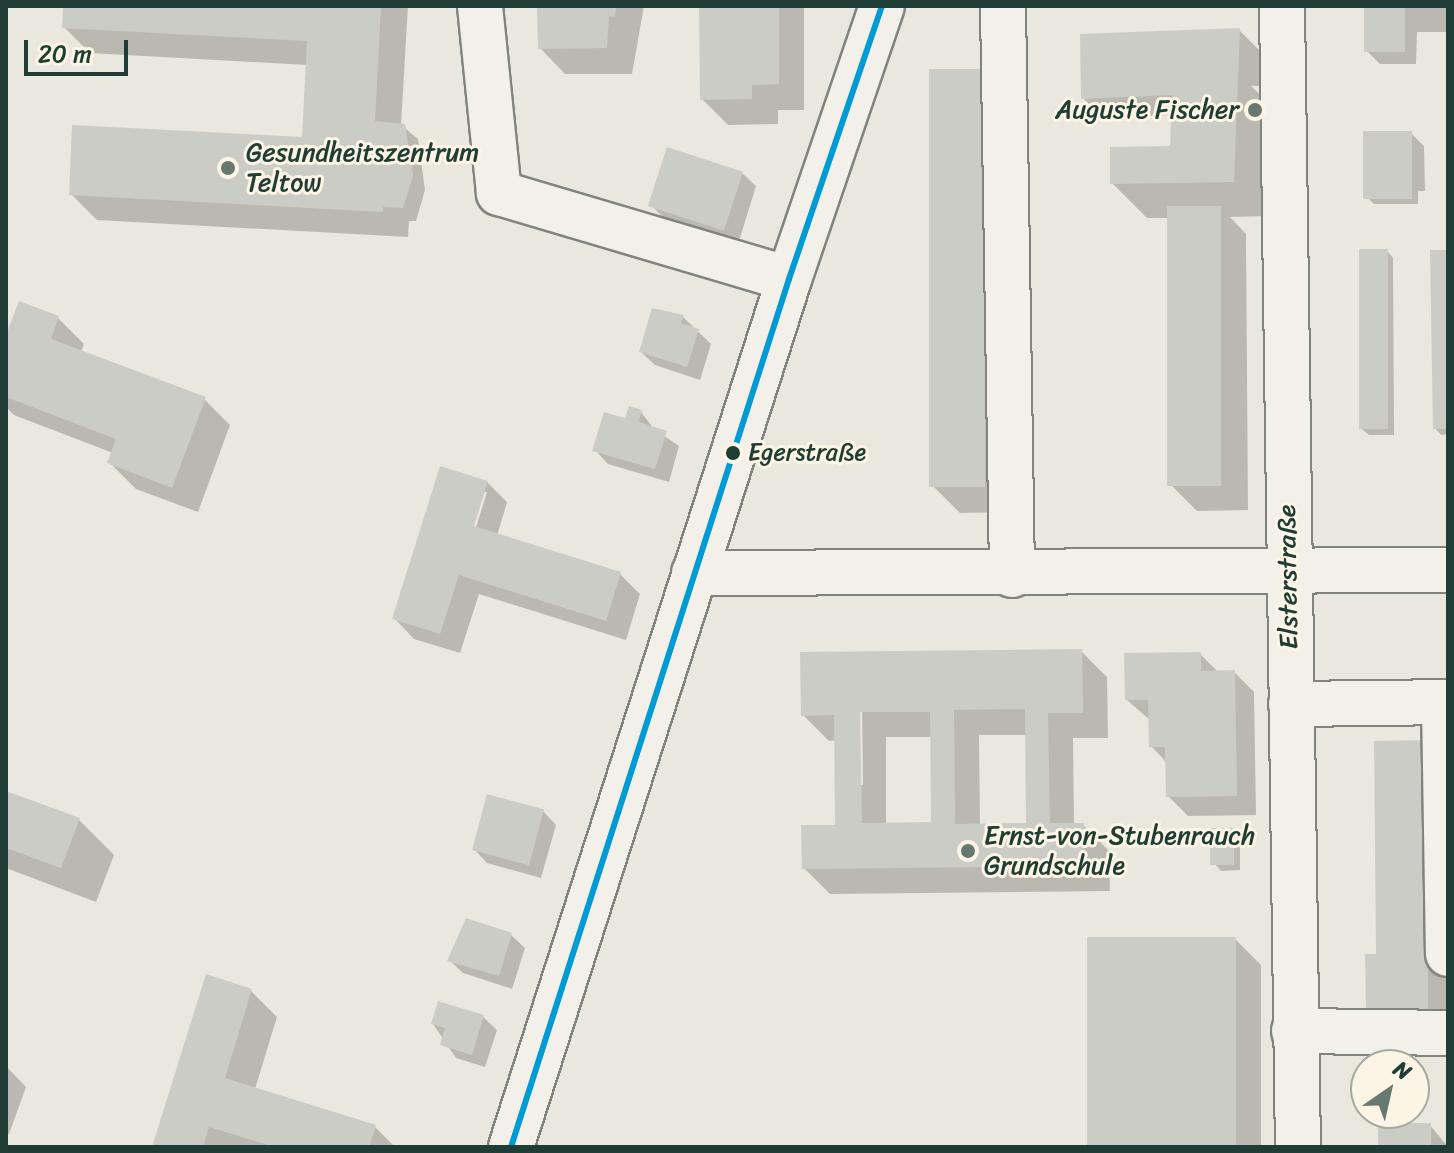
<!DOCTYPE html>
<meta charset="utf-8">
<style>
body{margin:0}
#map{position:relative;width:1454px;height:1153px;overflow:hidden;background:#eae7df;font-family:Sriracha,sans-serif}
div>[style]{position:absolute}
.shadow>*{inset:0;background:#0003}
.building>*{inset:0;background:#ccccc6;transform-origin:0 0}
.roads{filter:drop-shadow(2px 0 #80847f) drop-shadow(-2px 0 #80847f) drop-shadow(0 2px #80847f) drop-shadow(0 -2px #80847f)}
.minor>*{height:44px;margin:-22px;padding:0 22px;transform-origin:22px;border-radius:22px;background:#f3f0ea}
.bus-1>*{height:6px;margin:-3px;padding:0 3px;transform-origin:3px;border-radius:3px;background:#009bd5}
.dots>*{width:22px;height:22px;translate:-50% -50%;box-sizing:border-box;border:4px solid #fcf5e5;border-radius:50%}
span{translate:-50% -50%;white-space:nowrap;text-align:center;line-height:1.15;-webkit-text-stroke:6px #fcf5e5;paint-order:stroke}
.bus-label{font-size:24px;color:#1f3d34}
.left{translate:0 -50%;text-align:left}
.poi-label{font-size:26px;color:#1f3d34}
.right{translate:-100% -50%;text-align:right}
.street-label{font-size:26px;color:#1f3d34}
.frame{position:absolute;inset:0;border:8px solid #1f3d34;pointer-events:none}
.north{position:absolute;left:1350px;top:1049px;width:80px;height:80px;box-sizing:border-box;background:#fcf5e5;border:2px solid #a4ab9e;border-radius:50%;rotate:34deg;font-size:22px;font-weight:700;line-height:32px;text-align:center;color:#1f3d34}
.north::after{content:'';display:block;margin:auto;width:28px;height:36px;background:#667870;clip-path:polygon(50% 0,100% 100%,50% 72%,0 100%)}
.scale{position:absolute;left:24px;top:40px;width:104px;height:36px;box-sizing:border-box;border:4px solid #1f3d34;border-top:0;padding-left:10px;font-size:24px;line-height:28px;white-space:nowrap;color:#1f3d34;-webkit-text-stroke:6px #fcf5e5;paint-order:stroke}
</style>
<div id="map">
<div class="shadow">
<i style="clip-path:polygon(65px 6px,408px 6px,401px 125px,418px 139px,425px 190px,416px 221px,409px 221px,408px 237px,97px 220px,71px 194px,304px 140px,307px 65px,90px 53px,64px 27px)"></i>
<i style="clip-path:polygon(539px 6px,644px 6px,632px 74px,565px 74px,540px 48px)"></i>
<i style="clip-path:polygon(701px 6px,804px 6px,804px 110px,778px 110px,778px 124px,728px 125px,702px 99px)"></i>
<i style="clip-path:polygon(1364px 6px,1448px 6px,1448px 32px,1417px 32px,1416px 64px,1380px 64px,1367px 51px)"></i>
<i style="clip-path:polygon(1239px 30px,1259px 50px,1261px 86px,1251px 86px,1270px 104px,1268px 216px,1230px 217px,1246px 234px,1248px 510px,1197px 511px,1171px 485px,1169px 218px,1147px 218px,1112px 183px,1172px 148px,1173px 115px,1103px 118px,1083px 98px)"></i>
<i style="clip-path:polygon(984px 71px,1012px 512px,960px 513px,934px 487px)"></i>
<i style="clip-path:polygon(1411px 133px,1424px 146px,1425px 191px,1418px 191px,1418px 204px,1374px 204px,1368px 198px)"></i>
<i style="clip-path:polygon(742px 173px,756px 186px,739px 241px,665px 219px,651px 205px)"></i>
<i style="clip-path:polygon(1387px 251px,1393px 258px,1394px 435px,1369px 435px,1362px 429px)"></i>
<i style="clip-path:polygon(1448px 252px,1448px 434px,1441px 435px,1435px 428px)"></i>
<i style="clip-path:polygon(683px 317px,711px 344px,700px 380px,655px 365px,641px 352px)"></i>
<i style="clip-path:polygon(58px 318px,84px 344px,81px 352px,204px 399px,230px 425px,198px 512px,136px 489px,110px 463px,113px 453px,14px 415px,6px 407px,6px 341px)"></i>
<i style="clip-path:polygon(641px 412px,654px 429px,679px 446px,669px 482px,608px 464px,595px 450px)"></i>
<i style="clip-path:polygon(evenodd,487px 482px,507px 502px,497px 536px,620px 574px,640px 594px,626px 640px,479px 594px,460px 653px,414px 639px,394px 618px,487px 482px,483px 492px,487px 492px,473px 537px,469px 535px,483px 492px)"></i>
<i style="clip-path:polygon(evenodd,1081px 651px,1107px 677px,1108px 738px,1073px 738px,1074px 825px,1083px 825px,1109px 851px,1110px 891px,830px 894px,804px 868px,803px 827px,837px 827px,836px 740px,829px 741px,803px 715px,802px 654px,1081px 651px,858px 702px,862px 702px,863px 785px,859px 785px,858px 702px,1081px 651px,979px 735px,1027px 735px,1028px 825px,980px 825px,979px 735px,1081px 651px,886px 737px,932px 737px,933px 824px,886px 825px,886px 737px)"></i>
<i style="clip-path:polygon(1200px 654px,1218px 672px,1234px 672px,1254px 692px,1256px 815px,1188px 816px,1168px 796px,1167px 763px,1151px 746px,1150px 720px,1127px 700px)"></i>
<i style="clip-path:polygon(1447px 762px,1448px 1028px,1388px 1029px,1368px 1009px,1378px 956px)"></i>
<i style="clip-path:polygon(6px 793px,79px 820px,114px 855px,96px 902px,6px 868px)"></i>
<i style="clip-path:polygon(543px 811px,556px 825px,541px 878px,487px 863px,474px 849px)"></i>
<i style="clip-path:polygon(1233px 830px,1240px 836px,1240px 870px,1221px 871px,1215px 864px)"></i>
<i style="clip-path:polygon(511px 935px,525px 948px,512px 989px,463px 973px,449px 960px)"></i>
<i style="clip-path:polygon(1235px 939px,1261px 965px,1261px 1147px,1089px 1147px)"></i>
<i style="clip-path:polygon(251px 991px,277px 1017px,255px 1089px,375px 1127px,395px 1147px,154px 1147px)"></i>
<i style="clip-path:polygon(483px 1017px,497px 1030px,485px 1067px,456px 1058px,433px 1024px)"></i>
<i style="clip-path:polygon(6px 1066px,26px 1087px,9px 1134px,6px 1133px)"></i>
<i style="clip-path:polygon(1430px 1125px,1448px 1147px,1380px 1147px)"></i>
</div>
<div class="building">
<i style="clip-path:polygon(63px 6px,381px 6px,375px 121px,405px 124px,413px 176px,403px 208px,383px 207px,383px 212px,69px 195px,72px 125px,302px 137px,307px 41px,62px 28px)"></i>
<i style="clip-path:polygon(537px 6px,616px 6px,615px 17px,609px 16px,607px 48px,538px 49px)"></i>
<i style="clip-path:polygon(699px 6px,779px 6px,779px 84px,752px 85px,752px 99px,700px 100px)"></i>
<i style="left:1364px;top:6px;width:41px;height:46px"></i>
<i style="clip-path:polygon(1240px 28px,1234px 182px,1110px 184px,1110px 147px,1170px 146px,1172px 95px,1081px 99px,1080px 34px)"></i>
<i style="left:929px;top:69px;width:56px;height:418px"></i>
<i style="left:1412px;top:131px;width:68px;height:49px;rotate:90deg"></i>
<i style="left:667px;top:147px;width:80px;height:62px;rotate:18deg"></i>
<i style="left:1167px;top:206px;width:54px;height:280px"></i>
<i style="left:1388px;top:249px;width:180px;height:29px;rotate:90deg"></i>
<i style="clip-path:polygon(1430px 250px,1448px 250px,1448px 429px,1433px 429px)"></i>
<i style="clip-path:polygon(19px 301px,59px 316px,51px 339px,206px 397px,172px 488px,107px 463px,116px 439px,6px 397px,6px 335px)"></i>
<i style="clip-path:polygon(652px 308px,684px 315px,681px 323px,699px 329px,687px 367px,639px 352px)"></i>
<i style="clip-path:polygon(629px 406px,642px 410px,639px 422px,667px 431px,655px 469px,592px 451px,604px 412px,625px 418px)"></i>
<i style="clip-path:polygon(440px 466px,488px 481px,474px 526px,621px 572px,606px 621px,459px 575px,440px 634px,392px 619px)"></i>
<i style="clip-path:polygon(evenodd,1082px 649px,1083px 713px,1048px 713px,1050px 823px,1084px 823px,1084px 866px,802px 869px,801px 825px,835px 825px,834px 715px,801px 716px,800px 652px,1082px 649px,1025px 709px,1026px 823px,955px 824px,954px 710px,1025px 709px,1082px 649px,860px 712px,930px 712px,931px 822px,862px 823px,860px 712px)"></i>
<i style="clip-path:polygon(1201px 652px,1201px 671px,1235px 670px,1237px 796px,1166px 797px,1165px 747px,1149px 747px,1148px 700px,1125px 700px,1124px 653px)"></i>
<i style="clip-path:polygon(1428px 740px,1428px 1009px,1366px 1010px,1365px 954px,1376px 954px,1374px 741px)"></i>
<i style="clip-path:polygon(6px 791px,80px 818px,61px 868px,6px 848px)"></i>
<i style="left:487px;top:794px;width:59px;height:58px;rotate:15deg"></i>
<i style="left:1210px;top:828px;width:24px;height:37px"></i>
<i style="clip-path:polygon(466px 918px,512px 933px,499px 976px,447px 961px)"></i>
<i style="left:1087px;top:937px;width:149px;height:210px"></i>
<i style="clip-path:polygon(206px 974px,252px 989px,225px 1078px,376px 1125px,369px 1147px,275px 1147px,209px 1127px,203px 1147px,152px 1147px)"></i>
<i style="clip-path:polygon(438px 1001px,484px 1015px,472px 1055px,440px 1045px,445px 1028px,431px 1024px)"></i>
<i style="left:1378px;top:1123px;width:53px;height:24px"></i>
</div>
<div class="roads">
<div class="minor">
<i style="left:480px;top:6px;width:188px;rotate:84.2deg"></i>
<i style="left:499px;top:193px;width:302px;rotate:16.5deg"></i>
<i style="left:1003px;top:6px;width:569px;rotate:89.09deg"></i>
<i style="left:1282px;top:6px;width:1141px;rotate:89.2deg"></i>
<i style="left:694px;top:573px;width:754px;rotate:-0.23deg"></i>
<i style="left:1291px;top:704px;width:153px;rotate:-0.7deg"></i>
<i style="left:1444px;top:702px;width:252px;rotate:89.1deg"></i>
<i style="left:1294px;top:1031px;width:154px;rotate:0.7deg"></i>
<i style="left:511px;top:1147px;width:911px;rotate:-72.24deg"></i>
<i style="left:789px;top:279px;width:288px;rotate:-71.2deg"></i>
</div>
</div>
<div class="bus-1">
<i style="left:511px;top:1147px;width:911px;rotate:-72.24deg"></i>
<i style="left:789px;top:279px;width:288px;rotate:-71.2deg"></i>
</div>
<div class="dots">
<i style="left:1255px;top:110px;background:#667870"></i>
<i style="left:228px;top:168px;background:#667870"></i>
<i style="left:733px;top:453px;background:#1f3d34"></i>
<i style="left:968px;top:851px;background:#667870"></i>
</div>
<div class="bus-label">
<span class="left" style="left:748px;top:453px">Egerstraße</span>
</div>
<div class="poi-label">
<span class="right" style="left:1239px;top:110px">Auguste Fischer</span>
<span class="left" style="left:246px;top:168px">Gesundheitszentrum<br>Teltow</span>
<span class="left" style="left:984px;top:851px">Ernst-von-Stubenrauch<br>Grundschule</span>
</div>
<div class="street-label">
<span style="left:1288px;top:577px;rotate:-91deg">Elsterstraße</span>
</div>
<div class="frame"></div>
<div class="north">N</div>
<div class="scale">20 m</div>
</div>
